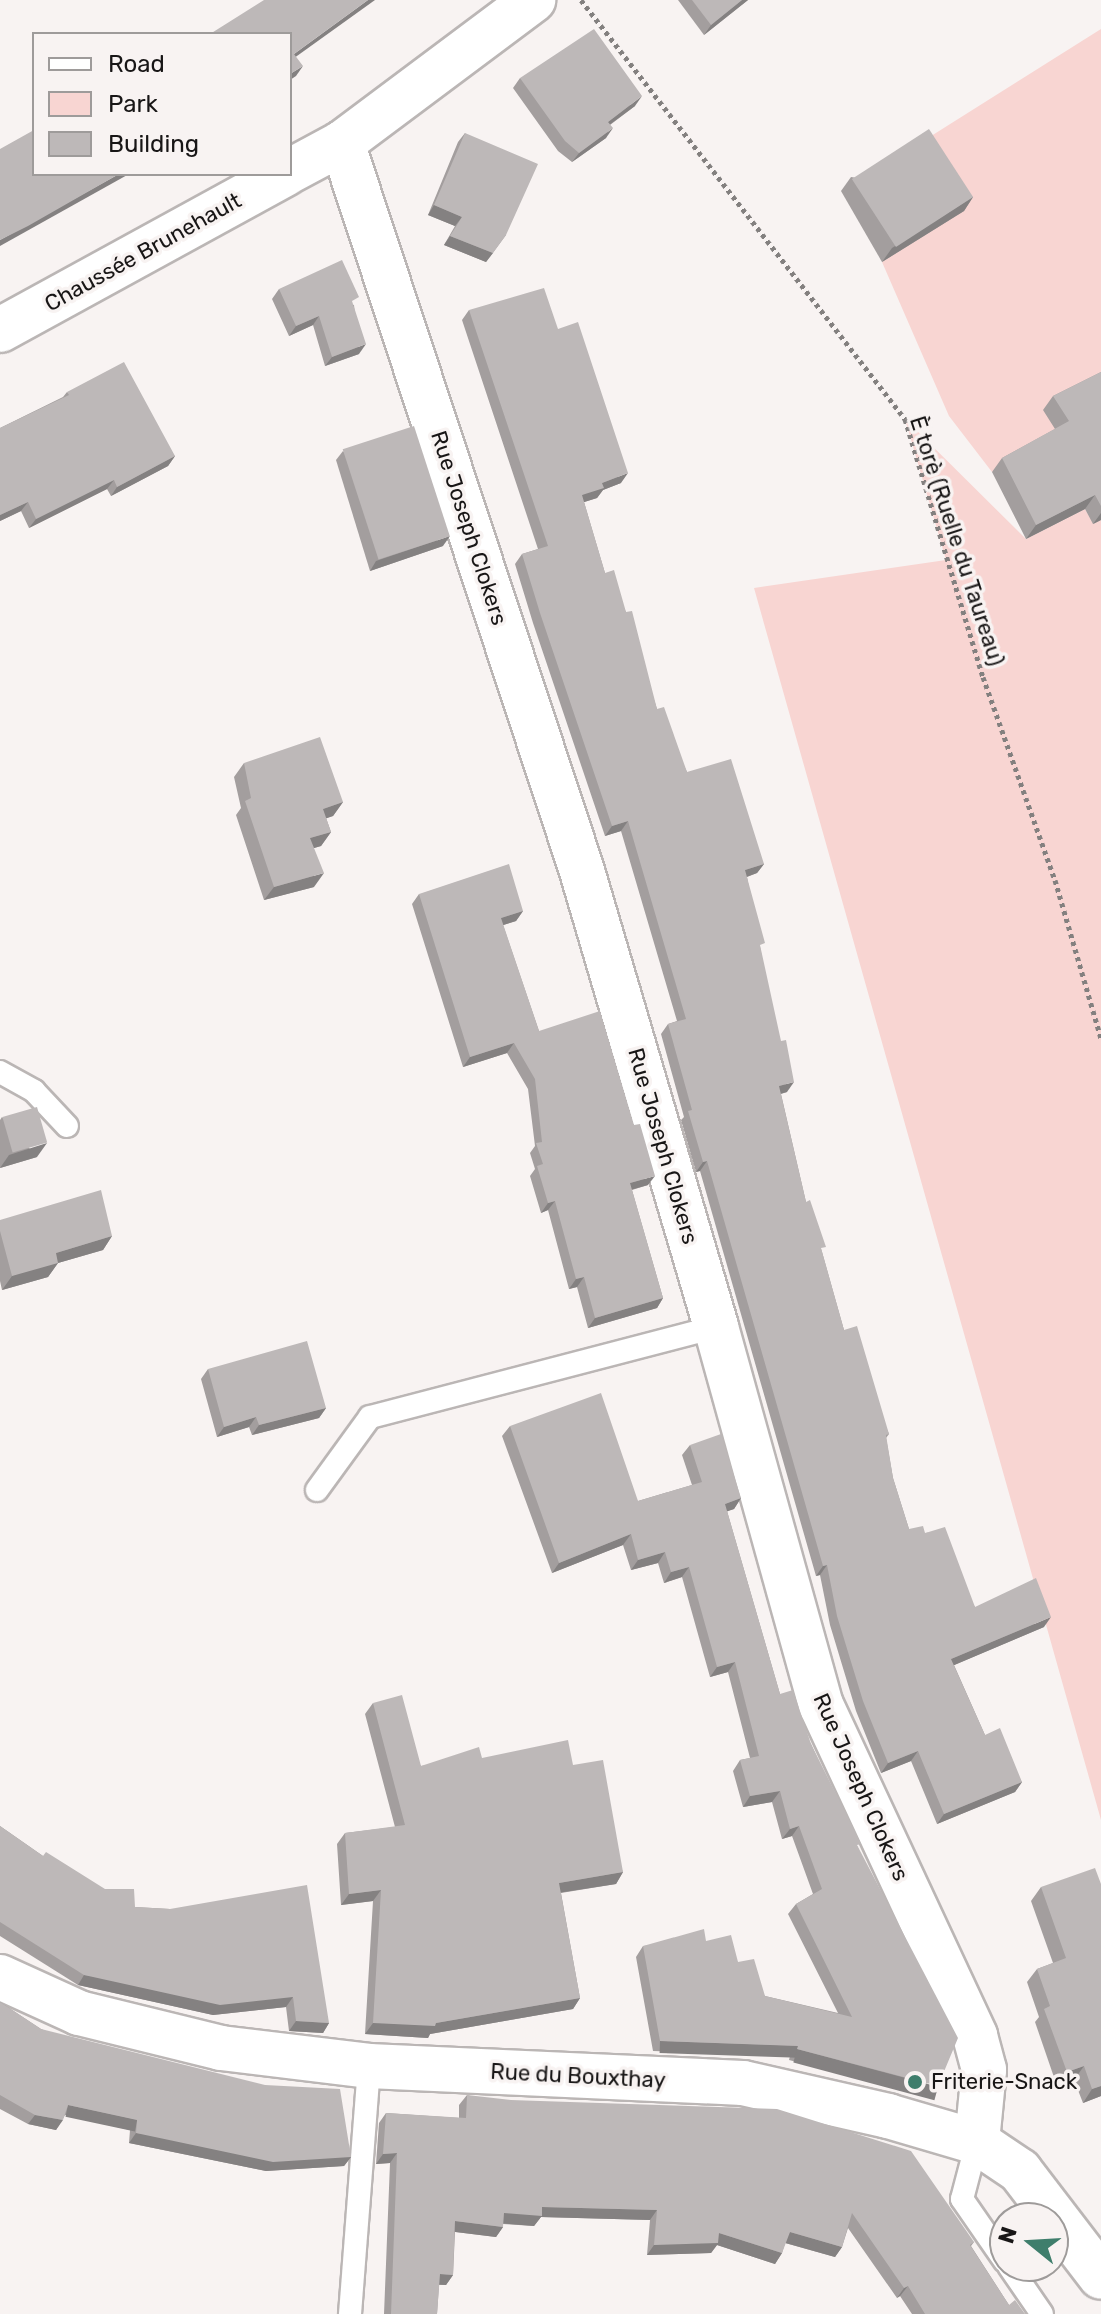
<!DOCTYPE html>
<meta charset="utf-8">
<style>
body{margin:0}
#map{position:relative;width:1101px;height:2314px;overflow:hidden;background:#f8f3f2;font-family:Rubik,sans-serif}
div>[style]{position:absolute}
.green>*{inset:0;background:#f8d5d2}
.path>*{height:5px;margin-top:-2.5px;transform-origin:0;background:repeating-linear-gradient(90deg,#83807f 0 4px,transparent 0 8px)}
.roads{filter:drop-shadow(2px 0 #bbb6b5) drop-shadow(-2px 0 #bbb6b5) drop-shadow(0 2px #bbb6b5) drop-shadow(0 -2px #bbb6b5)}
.service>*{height:22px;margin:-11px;padding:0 11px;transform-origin:11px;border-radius:11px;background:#fff}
.minor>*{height:44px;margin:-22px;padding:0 22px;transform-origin:22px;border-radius:22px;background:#fff}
.wall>*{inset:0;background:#a39e9e}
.shaded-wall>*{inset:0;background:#848181;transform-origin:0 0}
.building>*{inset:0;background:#bdb8b8;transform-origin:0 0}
.dots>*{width:22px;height:22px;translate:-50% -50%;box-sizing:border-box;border:4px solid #f8f3f2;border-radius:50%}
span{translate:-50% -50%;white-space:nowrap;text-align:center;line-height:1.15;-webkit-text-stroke:7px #f8f3f2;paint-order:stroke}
.street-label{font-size:22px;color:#181616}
.poi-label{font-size:22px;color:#181616}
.left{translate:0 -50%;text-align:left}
.legend{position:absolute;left:32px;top:32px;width:260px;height:144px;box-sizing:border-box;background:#f8f3f2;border:2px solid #9e9b9a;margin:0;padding:10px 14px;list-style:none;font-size:24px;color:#181616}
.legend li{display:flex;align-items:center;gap:16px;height:40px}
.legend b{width:40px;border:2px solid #9e9b9a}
.north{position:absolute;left:989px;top:2202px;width:80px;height:80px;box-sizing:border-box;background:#f8f3f2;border:2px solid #9e9b9a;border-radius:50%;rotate:288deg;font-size:22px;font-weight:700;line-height:32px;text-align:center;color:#181616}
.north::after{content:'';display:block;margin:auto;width:28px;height:36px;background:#3f7e6c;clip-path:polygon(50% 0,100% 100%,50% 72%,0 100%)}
</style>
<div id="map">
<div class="green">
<i style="clip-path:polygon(1101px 29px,1101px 402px,1044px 410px,1060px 435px,992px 472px,949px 416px,882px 262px,963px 211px,920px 143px)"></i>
<i style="clip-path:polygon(905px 419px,1026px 539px,1085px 509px,1093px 523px,1101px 520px,1101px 1820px,754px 588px,946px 560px)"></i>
</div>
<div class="path">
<i style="left:581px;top:0;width:530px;rotate:52.29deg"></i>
<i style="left:905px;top:419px;width:270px;rotate:73.2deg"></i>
<i style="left:983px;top:677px;width:215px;rotate:70.5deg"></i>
<i style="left:1055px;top:880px;width:165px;rotate:73.8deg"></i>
</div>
<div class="roads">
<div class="service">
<i style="left:0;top:1072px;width:39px;rotate:29deg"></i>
<i style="left:34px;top:1091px;width:48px;rotate:46.7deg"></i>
<i style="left:317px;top:1490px;width:90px;rotate:-54deg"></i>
<i style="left:370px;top:1417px;width:358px;rotate:-14.6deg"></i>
<i style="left:977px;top:2142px;width:59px;rotate:104.7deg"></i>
<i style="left:962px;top:2199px;width:75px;rotate:55.3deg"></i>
<i style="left:1009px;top:2266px;width:58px;rotate:55.5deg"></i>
<i style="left:350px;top:2314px;width:249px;rotate:-85.6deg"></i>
</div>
<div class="minor">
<i style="left:342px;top:143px;width:767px;rotate:71.75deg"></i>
<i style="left:582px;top:871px;width:475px;rotate:73.6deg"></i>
<i style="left:716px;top:1327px;width:392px;rotate:74.5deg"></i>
<i style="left:821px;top:1705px;width:365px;rotate:65deg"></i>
<i style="left:975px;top:2036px;width:35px;rotate:75deg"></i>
<i style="left:984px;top:2070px;width:72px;rotate:95.6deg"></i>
<i style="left:290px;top:171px;width:59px;rotate:-28.3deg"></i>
<i style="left:342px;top:143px;width:239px;rotate:-36.8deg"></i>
<i style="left:0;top:330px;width:325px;rotate:-28.7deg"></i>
<i style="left:0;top:1977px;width:87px;rotate:24.5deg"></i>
<i style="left:79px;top:2013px;width:146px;rotate:13.8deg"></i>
<i style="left:221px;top:2048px;width:149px;rotate:6.9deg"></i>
<i style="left:369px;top:2066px;width:374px;rotate:2.6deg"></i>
<i style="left:743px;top:2083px;width:149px;rotate:12.8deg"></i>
<i style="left:888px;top:2116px;width:93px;rotate:16.3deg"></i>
<i style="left:977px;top:2142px;width:52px;rotate:34deg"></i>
<i style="left:1020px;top:2171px;width:133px;rotate:52.6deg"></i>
</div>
</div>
<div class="wall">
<i style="clip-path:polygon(678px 0,748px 0,704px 35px)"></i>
<i style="clip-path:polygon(520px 78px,635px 106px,610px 125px,606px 138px,572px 162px,558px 151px,513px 88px)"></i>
<i style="clip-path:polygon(465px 133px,506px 235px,486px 262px,444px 245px,455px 226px,428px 215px,458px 142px)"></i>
<i style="clip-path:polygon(851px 177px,973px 197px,964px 211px,882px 262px,841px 191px)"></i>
<i style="clip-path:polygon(279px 289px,354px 305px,359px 354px,325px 366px,313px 325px,289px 336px,272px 299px)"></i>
<i style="clip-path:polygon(469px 310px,558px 329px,621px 483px,603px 490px,597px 498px,584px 502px,605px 573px,626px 612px,657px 709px,687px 772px,764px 864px,757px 873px,747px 877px,787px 1092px,781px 1094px,806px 1202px,822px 1252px,844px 1330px,889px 1434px,886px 1438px,893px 1478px,909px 1529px,925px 1533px,975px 1607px,1044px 1627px,954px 1665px,985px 1735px,1022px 1782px,1015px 1792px,937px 1824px,911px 1761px,881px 1773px,856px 1711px,830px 1625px,820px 1575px,816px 1576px,700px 1171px,696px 1172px,681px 1120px,684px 1117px,661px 1034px,668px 1024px,677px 1021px,621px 831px,605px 836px,533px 623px,515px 564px,522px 554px,538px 549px,462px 320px)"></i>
<i style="clip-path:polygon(1101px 372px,1101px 520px,1093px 524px,1085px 509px,1026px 539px,992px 472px,1002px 458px,1055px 429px,1043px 410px,1053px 396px)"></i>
<i style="clip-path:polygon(67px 392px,175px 456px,168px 466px,111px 496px,107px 489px,29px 528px,21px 511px,0 521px,0 428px,63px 397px)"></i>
<i style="clip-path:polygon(343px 451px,443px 546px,370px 571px,336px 460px)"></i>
<i style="clip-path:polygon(244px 763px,343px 802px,333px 816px,326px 818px,331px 832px,321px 846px,314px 848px,314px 887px,264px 900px,236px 815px,241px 808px,234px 777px)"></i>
<i style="clip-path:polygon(419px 894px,523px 911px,516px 921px,503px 925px,539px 1031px,648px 1185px,632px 1190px,663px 1298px,657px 1308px,588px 1328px,577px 1287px,569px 1289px,548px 1210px,541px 1213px,530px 1176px,535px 1169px,530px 1153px,535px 1146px,528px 1089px,507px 1053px,463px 1067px,412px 904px)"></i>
<i style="clip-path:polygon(2px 1117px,37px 1157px,0 1168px,0 1120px)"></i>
<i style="clip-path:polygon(0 1220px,112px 1236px,103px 1250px,58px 1263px,48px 1277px,2px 1290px,0 1281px)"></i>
<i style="clip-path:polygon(208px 1369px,326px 1408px,319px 1418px,252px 1435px,249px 1427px,217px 1437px,201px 1379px)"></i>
<i style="clip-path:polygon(510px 1426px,638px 1501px,692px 1485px,682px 1455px,690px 1445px,741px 1498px,734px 1509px,727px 1511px,780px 1694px,811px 1744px,858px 1848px,930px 2097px,789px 2060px,790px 2056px,653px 2051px,636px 1957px,643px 1946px,706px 1941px,738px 1962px,765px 1996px,838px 2013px,788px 1914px,796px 1904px,813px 1894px,792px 1836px,782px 1839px,772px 1802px,743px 1807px,733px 1771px,740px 1760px,750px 1758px,728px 1672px,710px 1677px,682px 1577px,664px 1583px,658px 1563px,631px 1570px,623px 1545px,552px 1573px,502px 1436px)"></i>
<i style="clip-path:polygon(373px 1703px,421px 1766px,482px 1758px,573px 1765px,623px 1872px,616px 1884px,561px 1893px,580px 1998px,573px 2009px,430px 2034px,428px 2038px,365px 2034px,373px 1901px,341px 1905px,337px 1844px,345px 1833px,395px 1827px,365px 1714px)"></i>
<i style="clip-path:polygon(0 1826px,43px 1856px,135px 1907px,170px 1909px,329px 2023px,323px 2033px,289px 2031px,286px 2007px,213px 2015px,78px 1985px,0 1936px)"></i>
<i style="clip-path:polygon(1101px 1884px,1101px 2096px,1083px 2103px,1074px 2080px,1057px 2086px,1035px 2022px,1039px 2017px,1027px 1982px,1037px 1969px,1053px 1963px,1031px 1901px,1041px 1887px)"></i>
<i style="clip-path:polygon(0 2002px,41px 2029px,351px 2157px,344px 2166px,266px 2171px,129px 2143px,130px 2130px,65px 2115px,56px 2130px,28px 2124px,0 2109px)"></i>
<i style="clip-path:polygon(467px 2095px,974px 2242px,971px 2246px,1009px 2305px,1025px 2314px,912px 2314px,900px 2296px,897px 2298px,848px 2228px,842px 2247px,835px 2257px,785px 2243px,782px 2253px,775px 2264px,717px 2245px,711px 2253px,647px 2255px,650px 2220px,541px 2217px,534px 2226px,503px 2224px,503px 2227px,496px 2237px,455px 2232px,453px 2275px,446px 2285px,439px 2285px,437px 2314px,384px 2314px,390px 2163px,376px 2164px,379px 2123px,386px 2113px,459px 2118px,459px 2105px)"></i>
</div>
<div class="shaded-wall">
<i style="clip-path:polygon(368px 0,375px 0,290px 61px,294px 54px)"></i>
<i style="clip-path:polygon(742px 0,748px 0,704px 35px,711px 25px)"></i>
<i style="clip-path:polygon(303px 66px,296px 76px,290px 80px,290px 74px)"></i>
<i style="clip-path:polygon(642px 96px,635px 106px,601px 131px,608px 122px)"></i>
<i style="clip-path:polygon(613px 128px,606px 138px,572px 162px,579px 153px)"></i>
<i style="clip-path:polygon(119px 174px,129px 174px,0 246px,0 240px)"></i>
<i style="clip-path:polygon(973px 197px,964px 211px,882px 262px,892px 248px)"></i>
<i style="clip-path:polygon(434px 205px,462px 217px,455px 226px,428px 215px)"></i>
<i style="clip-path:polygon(450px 236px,493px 253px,486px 262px,444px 245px)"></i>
<i style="clip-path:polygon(319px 316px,313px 325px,289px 336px,296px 326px)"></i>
<i style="clip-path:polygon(366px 344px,359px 354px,325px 366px,332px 357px)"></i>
<i style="clip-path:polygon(175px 456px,168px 466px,111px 496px,117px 487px)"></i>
<i style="clip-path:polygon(628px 473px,621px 483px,603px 490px,597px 498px,575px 505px,582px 495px,602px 483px)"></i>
<i style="clip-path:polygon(114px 480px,107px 489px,29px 528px,36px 519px)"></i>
<i style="clip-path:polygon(1095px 495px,1085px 509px,1026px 539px,1036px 525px)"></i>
<i style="clip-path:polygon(28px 502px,21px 511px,0 521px,0 515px)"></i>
<i style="clip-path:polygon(1101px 513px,1101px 520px,1093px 524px)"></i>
<i style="clip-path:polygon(450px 536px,443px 546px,370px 571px,376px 561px)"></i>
<i style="clip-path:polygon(343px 802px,333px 816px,313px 823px,323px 809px)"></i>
<i style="clip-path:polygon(628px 821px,621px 831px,605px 836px,612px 826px)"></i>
<i style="clip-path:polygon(331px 832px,321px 846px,300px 852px,310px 838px)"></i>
<i style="clip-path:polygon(764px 864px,757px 873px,738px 880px,745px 870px)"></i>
<i style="clip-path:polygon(324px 873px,314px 887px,264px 900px,274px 887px)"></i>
<i style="clip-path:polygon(523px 911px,516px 921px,494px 928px,501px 918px)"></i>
<i style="clip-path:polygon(514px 1043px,507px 1053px,463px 1067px,470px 1057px)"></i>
<i style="clip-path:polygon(794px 1082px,787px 1092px,772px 1096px,779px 1086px)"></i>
<i style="clip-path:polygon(47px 1143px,37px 1157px,0 1168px,9px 1155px)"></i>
<i style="clip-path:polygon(707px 1161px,700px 1171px,696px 1172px,703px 1162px)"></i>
<i style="clip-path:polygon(655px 1176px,648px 1185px,623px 1192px,630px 1183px)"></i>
<i style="clip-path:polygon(555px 1201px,548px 1210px,541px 1213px,548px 1203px)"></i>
<i style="clip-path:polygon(112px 1236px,103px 1250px,58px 1263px,48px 1277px,2px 1290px,12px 1276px,56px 1253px)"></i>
<i style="clip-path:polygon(584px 1277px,577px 1287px,569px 1289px,576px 1279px)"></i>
<i style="clip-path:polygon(663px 1298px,657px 1308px,588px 1328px,595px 1318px)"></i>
<i style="clip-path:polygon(326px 1408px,319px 1418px,252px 1435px,259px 1425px)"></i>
<i style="clip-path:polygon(256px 1417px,249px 1427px,217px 1437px,224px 1427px)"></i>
<i style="clip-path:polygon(741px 1498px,734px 1509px,717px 1515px,725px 1504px)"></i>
<i style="clip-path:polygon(631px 1534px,623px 1545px,552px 1573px,559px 1563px)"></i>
<i style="clip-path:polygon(665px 1552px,658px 1563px,631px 1570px,638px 1560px)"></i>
<i style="clip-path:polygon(827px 1565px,820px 1575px,816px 1576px,823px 1566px)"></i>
<i style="clip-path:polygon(689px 1567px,682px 1577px,664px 1583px,671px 1572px)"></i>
<i style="clip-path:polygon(1051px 1617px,1044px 1627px,945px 1669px,951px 1659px)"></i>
<i style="clip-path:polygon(735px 1662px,728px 1672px,710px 1677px,717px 1667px)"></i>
<i style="clip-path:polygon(918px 1751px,911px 1761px,881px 1773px,888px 1763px)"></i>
<i style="clip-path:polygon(1022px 1782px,1015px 1792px,937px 1824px,944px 1814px)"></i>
<i style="clip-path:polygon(780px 1791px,772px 1802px,743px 1807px,750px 1796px)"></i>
<i style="clip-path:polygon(799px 1826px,792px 1836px,782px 1839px,790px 1829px)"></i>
<i style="clip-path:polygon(623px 1872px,616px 1884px,551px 1894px,559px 1883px)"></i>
<i style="clip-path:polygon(381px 1890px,373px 1901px,341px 1905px,349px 1894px)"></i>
<i style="clip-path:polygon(84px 1975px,293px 1997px,286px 2007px,213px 2015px,78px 1985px)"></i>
<i style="clip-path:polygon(580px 1998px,573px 2009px,430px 2034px,428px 2038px,365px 2034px,373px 2023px,436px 2023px)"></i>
<i style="clip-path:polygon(296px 2021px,329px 2023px,323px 2033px,289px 2031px)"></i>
<i style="left:660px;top:2041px;width:138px;height:12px;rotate:2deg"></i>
<i style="left:797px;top:2049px;width:146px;height:14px;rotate:15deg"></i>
<i style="clip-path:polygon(1084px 2066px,1074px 2080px,1057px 2086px,1067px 2072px)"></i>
<i style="clip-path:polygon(1101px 2086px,1101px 2096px,1083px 2103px,1092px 2089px)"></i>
<i style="left:68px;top:2105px;width:71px;height:12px;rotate:12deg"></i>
<i style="clip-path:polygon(35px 2115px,63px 2120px,56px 2130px,28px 2124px)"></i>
<i style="clip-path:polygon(136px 2133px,351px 2157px,344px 2166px,266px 2171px,129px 2143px)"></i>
<i style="clip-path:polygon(397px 2153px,390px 2163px,376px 2164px,383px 2154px)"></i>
<i style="clip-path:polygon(542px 2207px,657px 2210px,650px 2220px,541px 2217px,534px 2226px,497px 2223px,504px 2213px)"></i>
<i style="clip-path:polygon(455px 2221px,503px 2227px,496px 2237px,448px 2231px)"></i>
<i style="clip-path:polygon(790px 2232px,842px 2247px,835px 2257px,782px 2242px)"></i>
<i style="clip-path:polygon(719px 2233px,782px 2253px,775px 2264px,717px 2245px,711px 2253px,647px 2255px,654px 2245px)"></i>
<i style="clip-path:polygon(440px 2274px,453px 2275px,446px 2285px,433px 2284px)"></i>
<i style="clip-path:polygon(908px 2286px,900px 2296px,897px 2298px,904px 2288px)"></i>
</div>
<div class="building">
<i style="clip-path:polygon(264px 0,368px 0,294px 54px,303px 66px,290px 74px,290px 34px,210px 34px)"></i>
<i style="clip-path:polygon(692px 0,742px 0,711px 25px)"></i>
<i style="clip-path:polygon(594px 29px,642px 96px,608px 122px,613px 128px,579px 153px,565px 141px,520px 78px)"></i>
<i style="left:929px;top:129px;width:81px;height:92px;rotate:57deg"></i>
<i style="clip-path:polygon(34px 130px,34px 174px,119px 174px,28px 226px,0 240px,0 149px)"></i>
<i style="clip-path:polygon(465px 133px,538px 164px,506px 235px,493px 253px,450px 236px,462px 217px,434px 205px)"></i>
<i style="clip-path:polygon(342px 260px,359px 297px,352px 301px,366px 344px,332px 357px,319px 316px,296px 326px,279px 289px)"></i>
<i style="clip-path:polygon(544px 288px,558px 329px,578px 322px,628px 473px,602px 483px,604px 488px,582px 495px,605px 573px,614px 570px,626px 612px,632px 611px,657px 709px,664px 707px,687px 772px,731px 759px,764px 864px,745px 870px,765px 943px,760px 945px,781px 1041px,786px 1040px,794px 1082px,779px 1086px,806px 1202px,810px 1200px,826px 1247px,821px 1248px,844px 1330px,857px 1326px,889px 1434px,886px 1435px,893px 1478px,909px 1529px,923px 1526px,925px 1533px,945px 1527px,975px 1607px,1036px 1578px,1051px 1617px,951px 1659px,985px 1735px,1000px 1728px,1022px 1782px,944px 1814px,918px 1751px,888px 1763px,863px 1701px,837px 1616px,827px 1565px,823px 1566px,707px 1161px,703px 1162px,688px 1111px,692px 1110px,668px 1024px,686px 1019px,628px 821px,612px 826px,540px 613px,522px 554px,548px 546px,469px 310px)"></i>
<i style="clip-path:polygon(124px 362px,175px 456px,117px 487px,114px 480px,36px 519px,28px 502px,0 515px,0 428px,69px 395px,67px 392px)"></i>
<i style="clip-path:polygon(1101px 372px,1101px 506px,1095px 495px,1036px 525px,1002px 458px,1069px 421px,1053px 396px)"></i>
<i style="left:414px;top:426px;width:116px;height:75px;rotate:72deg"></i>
<i style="clip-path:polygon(320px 737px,343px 802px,323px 809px,331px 832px,310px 838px,324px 873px,274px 887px,245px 801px,251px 798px,244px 763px)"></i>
<i style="clip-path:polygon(509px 864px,523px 911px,501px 918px,539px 1031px,600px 1011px,634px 1125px,640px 1124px,655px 1176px,630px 1183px,663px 1298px,595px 1318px,584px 1277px,576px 1279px,555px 1201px,548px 1203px,537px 1166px,543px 1164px,536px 1143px,542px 1142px,535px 1079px,514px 1043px,470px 1057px,419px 894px)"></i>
<i style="left:37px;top:1107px;width:37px;height:36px;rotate:74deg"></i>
<i style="clip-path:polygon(101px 1190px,112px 1236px,56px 1253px,58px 1263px,12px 1276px,0 1231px,0 1220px)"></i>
<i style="clip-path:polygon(307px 1341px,326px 1408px,259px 1425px,256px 1417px,224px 1427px,208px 1369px)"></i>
<i style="clip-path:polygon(601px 1393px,638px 1501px,702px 1482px,690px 1445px,721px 1434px,741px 1498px,725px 1504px,780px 1694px,793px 1690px,811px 1744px,861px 1844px,857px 1845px,958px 2038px,938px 2086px,797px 2049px,798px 2046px,660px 2041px,643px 1946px,704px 1929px,706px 1941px,731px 1935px,738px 1962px,754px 1959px,765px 1996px,852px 2017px,796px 1904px,822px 1889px,799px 1826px,790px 1829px,780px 1791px,750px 1796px,740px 1760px,759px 1756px,735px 1662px,717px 1667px,689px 1567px,671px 1572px,665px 1552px,638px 1560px,631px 1534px,559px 1563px,510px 1426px)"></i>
<i style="clip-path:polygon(402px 1695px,421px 1766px,479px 1747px,482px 1758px,568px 1740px,573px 1765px,603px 1760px,623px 1872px,559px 1883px,580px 1998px,436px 2023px,435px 2026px,373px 2023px,381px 1890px,349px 1894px,345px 1833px,405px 1825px,373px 1703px)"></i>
<i style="clip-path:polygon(0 1826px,43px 1856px,46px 1852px,105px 1889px,134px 1889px,135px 1907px,170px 1909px,307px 1885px,329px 2023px,296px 2021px,293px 1997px,220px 2005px,84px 1975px,0 1922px)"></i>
<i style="clip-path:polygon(1095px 1868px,1101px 1884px,1101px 2086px,1092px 2089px,1084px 2066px,1067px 2072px,1044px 2009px,1050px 2006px,1037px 1969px,1066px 1958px,1041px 1887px)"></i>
<i style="clip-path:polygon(0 2002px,41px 2029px,265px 2085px,340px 2089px,351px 2157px,273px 2162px,136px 2133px,137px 2120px,68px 2105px,63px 2120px,35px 2115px,0 2095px)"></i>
<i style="clip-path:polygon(467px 2095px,511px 2100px,777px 2109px,911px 2151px,974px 2242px,970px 2245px,1009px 2305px,1015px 2300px,1025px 2314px,925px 2314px,908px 2286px,904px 2288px,852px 2213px,842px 2247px,790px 2232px,782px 2253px,719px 2233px,718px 2243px,654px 2245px,657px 2210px,542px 2207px,542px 2216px,504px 2213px,503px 2227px,455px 2221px,453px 2275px,440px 2274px,437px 2314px,391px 2314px,397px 2153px,383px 2154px,386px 2113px,466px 2118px)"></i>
</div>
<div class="dots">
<i style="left:915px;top:2082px;background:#3f7e6c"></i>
</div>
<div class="street-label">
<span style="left:143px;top:252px;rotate:-29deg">Chaussée Brunehault</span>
<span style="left:469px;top:528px;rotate:72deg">Rue Joseph Clokers</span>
<span style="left:957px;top:541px;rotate:72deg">È torè (Ruelle du Taureau)</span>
<span style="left:663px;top:1146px;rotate:74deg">Rue Joseph Clokers</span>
<span style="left:861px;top:1787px;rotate:66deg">Rue Joseph Clokers</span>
<span style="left:578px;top:2076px;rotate:3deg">Rue du Bouxthay</span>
</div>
<div class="poi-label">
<span class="left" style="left:931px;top:2082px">Friterie-Snack</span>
</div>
<ul class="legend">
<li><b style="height:10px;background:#fff"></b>Road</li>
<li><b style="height:22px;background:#f8d5d2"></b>Park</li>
<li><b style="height:22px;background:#bdb8b8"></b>Building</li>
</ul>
<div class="north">N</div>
</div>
